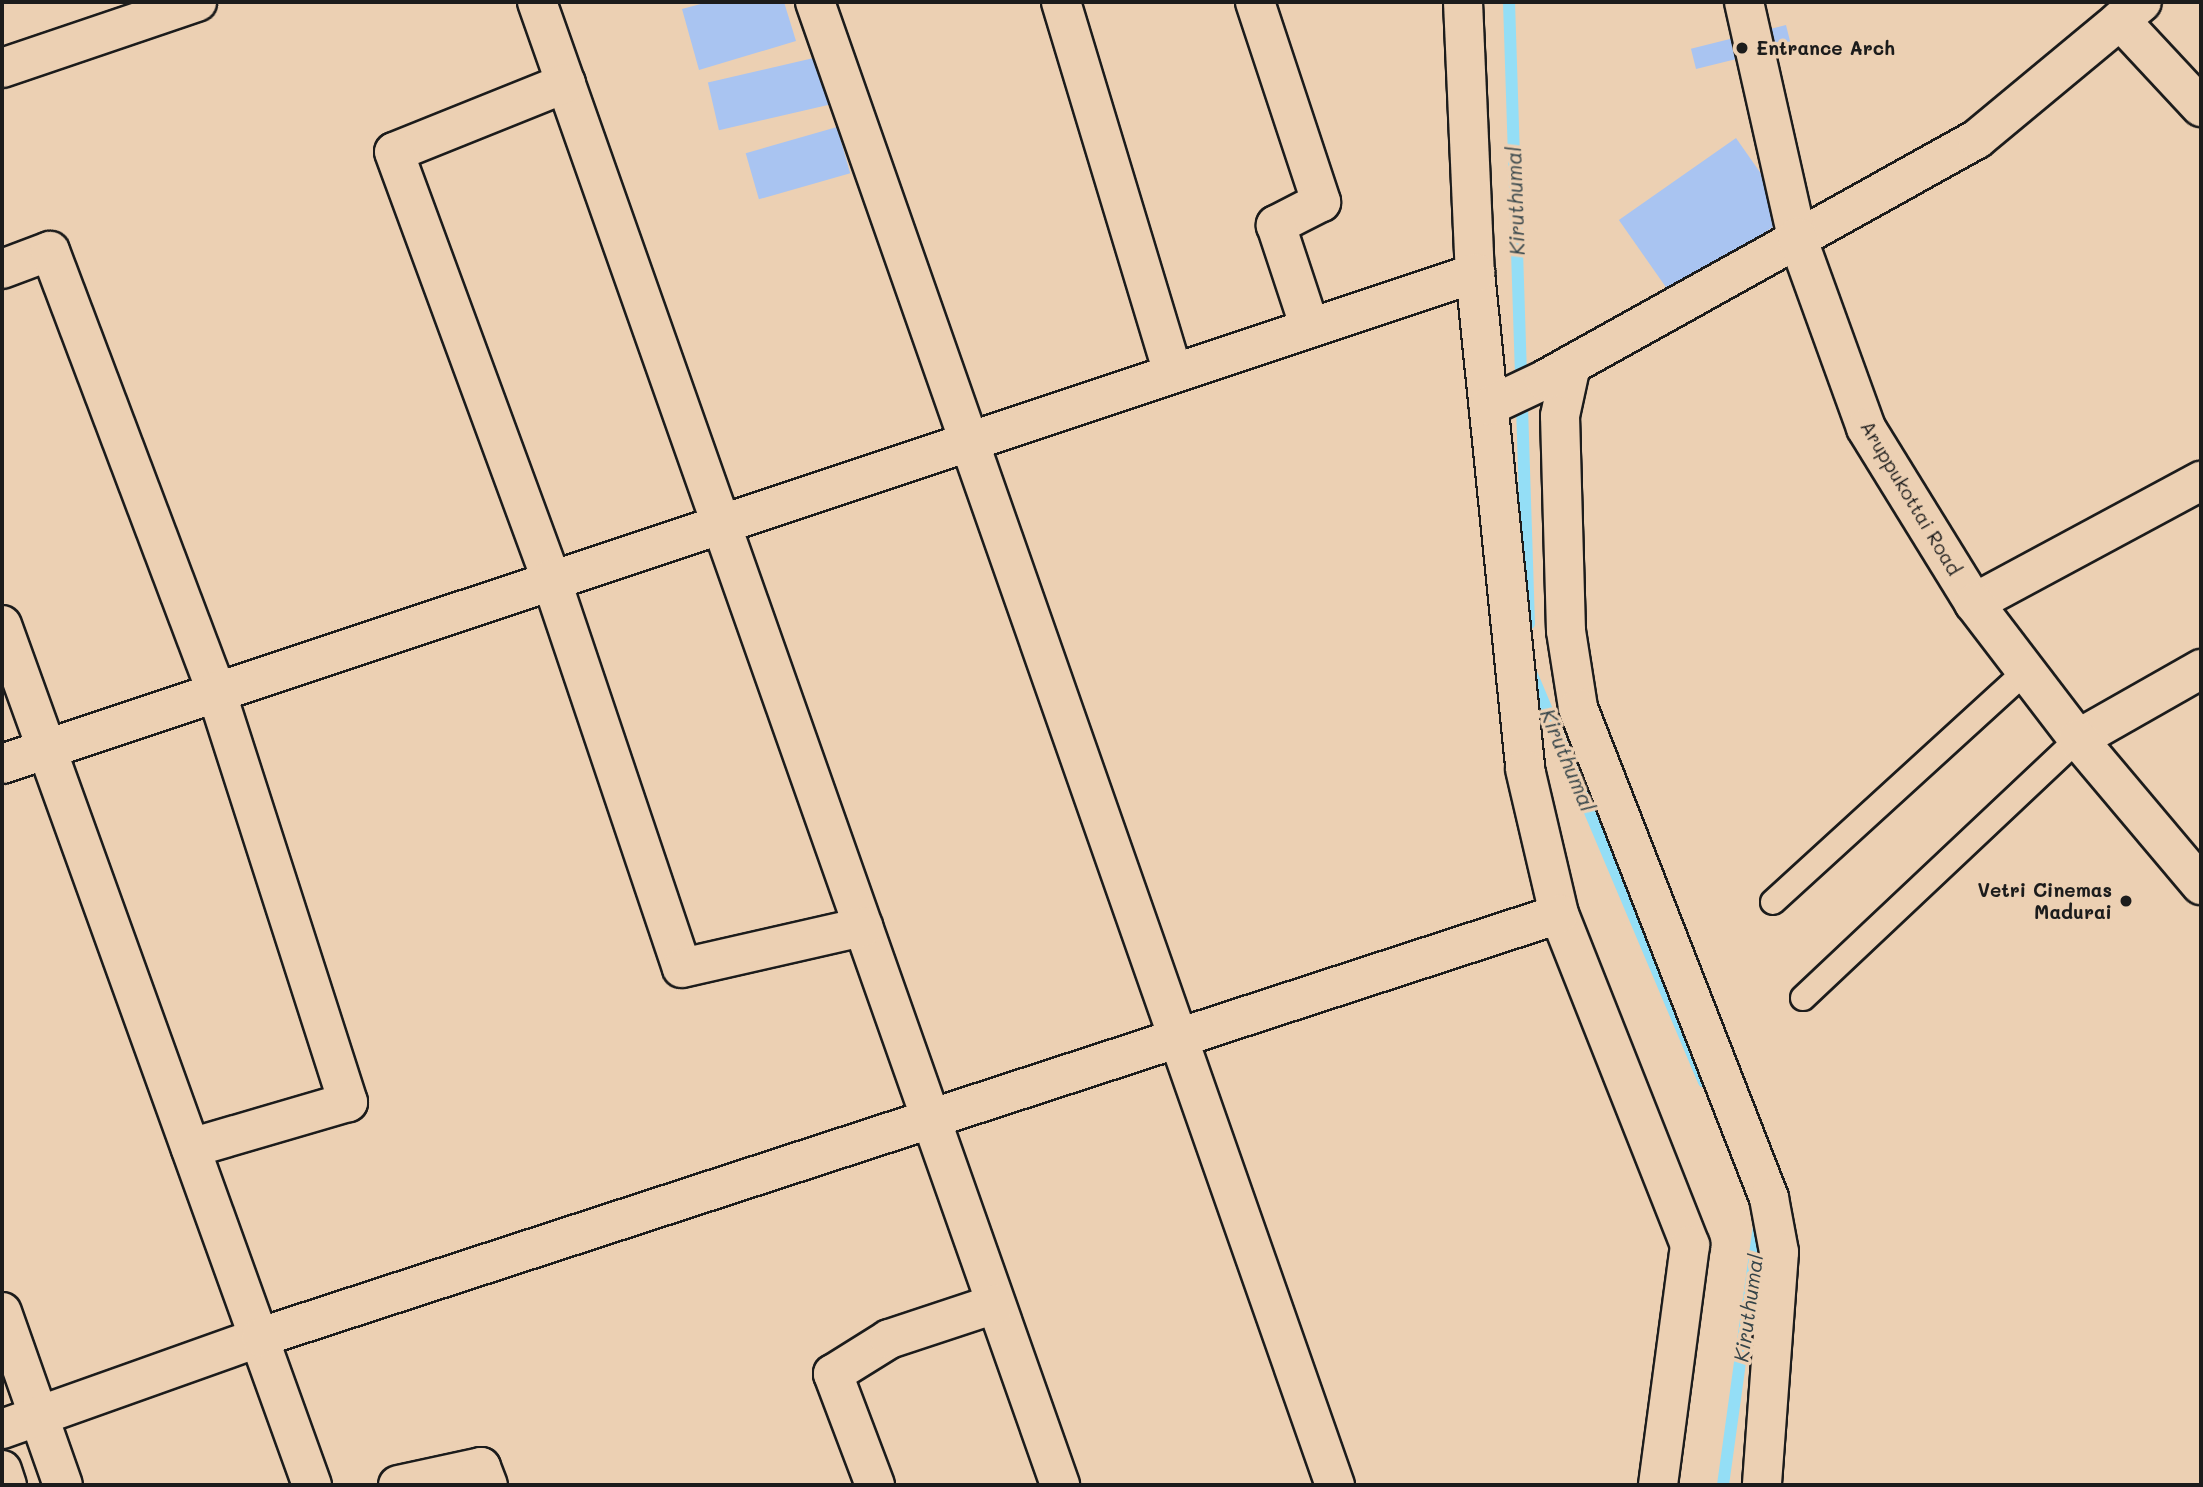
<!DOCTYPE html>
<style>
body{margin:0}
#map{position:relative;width:2203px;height:1487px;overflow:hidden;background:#ecd0b3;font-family:Mali,sans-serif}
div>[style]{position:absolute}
.stream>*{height:12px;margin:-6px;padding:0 6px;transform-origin:6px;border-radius:6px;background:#94def6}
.building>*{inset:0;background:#a9c4f1;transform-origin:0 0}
.roads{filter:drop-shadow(2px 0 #1c1c1c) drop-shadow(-2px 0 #1c1c1c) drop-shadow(0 2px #1c1c1c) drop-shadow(0 -2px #1c1c1c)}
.service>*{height:24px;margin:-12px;padding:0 12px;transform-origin:12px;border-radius:12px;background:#ecd0b3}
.minor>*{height:38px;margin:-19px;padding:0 19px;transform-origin:19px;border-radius:19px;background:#ecd0b3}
.primary>*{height:38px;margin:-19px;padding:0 19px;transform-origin:19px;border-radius:19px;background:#ecd0b3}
.dots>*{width:19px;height:19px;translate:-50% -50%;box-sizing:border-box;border:4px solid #ecd0b3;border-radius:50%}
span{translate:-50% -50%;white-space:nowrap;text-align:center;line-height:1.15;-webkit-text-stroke:7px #ecd0b3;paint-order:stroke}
.poi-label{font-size:19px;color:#1c1c1c;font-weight:700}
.left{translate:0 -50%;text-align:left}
.right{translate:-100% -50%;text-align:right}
.street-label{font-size:19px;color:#1c1c1c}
.water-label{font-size:21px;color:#344348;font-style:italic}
.frame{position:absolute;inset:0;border:4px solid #1c1c1c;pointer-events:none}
</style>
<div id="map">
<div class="stream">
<i style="left:1509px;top:2px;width:622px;rotate:88.16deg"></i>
<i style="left:1530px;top:670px;width:447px;rotate:67.1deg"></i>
<i style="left:1723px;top:1485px;width:261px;rotate:-82.1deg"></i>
</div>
<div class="building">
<i style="clip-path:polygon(708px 2px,784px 2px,796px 41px,699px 70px,682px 9px)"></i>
<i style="left:1786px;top:25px;width:21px;height:98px;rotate:76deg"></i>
<i style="left:818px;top:57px;width:49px;height:113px;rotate:77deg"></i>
<i style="left:837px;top:127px;width:48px;height:95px;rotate:74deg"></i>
<i style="left:1736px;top:138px;width:94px;height:143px;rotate:55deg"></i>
</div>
<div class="roads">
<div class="service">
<i style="left:1773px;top:902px;width:341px;rotate:-42.4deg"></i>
<i style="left:1803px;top:998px;width:378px;rotate:-43.3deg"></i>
</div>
<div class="minor">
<i style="left:537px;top:2px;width:1573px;rotate:70.57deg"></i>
<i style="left:815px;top:2px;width:1572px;rotate:70.68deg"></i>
<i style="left:1061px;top:2px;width:388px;rotate:73.2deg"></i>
<i style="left:1255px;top:2px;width:211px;rotate:71.7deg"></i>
<i style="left:1321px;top:202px;width:51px;rotate:152.9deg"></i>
<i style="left:1276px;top:225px;width:108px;rotate:71.7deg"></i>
<i style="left:1463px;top:2px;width:271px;rotate:87.5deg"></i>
<i style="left:1475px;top:273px;width:499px;rotate:84.2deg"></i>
<i style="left:1525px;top:769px;width:149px;rotate:76.8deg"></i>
<i style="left:1559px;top:914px;width:356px;rotate:68.4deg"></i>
<i style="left:1690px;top:1245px;width:242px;rotate:97.6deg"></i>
<i style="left:2120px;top:20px;width:119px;rotate:47deg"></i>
<i style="left:2px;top:68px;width:206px;rotate:-18.7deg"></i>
<i style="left:566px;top:83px;width:185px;rotate:158.1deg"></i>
<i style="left:394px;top:152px;width:455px;rotate:69.8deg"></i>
<i style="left:551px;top:579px;width:410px;rotate:71.4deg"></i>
<i style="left:682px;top:968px;width:186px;rotate:-12.8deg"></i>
<i style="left:2px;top:269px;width:51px;rotate:-20.6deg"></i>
<i style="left:50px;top:251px;width:470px;rotate:69.3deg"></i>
<i style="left:216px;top:691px;width:432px;rotate:72.2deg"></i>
<i style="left:348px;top:1102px;width:164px;rotate:163.7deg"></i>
<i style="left:1571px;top:365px;width:52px;rotate:102.2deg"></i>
<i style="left:1560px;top:416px;width:215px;rotate:88.4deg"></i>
<i style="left:1566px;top:631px;width:78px;rotate:81.1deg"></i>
<i style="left:1578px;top:708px;width:526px;rotate:68.7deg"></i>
<i style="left:1769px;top:1198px;width:55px;rotate:79.5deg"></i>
<i style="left:1779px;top:1252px;width:234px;rotate:94.2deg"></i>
<i style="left:1489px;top:406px;width:61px;rotate:-25.3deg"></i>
<i style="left:1544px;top:380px;width:496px;rotate:-29.1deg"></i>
<i style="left:1977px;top:139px;width:214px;rotate:-39.7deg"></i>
<i style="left:1974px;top:603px;width:258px;rotate:-28.3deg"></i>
<i style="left:2px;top:625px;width:914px;rotate:70.18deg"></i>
<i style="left:2078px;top:739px;width:142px;rotate:-29.6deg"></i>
<i style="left:2px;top:764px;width:1553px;rotate:-18.43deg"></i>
<i style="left:2px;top:1312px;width:183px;rotate:70.6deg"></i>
<i style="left:2px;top:1429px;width:275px;rotate:-19.6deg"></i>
<i style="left:261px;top:1337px;width:1365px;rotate:-18.05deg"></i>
<i style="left:2px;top:1470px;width:16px;rotate:72deg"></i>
<i style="left:398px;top:1485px;width:85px;rotate:-12.2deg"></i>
<i style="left:481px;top:1467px;width:19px;rotate:69deg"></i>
<i style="left:875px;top:1485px;width:119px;rotate:-110.7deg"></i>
<i style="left:833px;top:1374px;width:66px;rotate:-32deg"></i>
<i style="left:889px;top:1339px;width:112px;rotate:-18.3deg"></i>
</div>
<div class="primary">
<i style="left:1744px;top:2px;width:241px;rotate:77.3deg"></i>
<i style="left:1797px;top:237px;width:203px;rotate:70.1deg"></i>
<i style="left:1866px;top:428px;width:206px;rotate:58.3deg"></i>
<i style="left:1974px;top:603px;width:171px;rotate:52.6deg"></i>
<i style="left:2078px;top:739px;width:191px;rotate:49.9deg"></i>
</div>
</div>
<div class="dots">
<i style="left:1742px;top:48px;background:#1c1c1c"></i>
<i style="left:2126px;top:901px;background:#1c1c1c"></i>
</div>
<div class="poi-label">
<span class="left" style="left:1756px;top:48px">Entrance Arch</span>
<span class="right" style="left:2112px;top:901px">Vetri Cinemas<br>Madurai</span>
</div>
<div class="street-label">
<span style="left:1911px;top:498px;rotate:59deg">Aruppukottai Road</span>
</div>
<div class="water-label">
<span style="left:1515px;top:201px;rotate:-92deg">Kiruthumal</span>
<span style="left:1568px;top:760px;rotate:67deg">Kiruthumal</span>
<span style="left:1748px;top:1308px;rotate:-82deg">Kiruthumal</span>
</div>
<div class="frame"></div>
</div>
